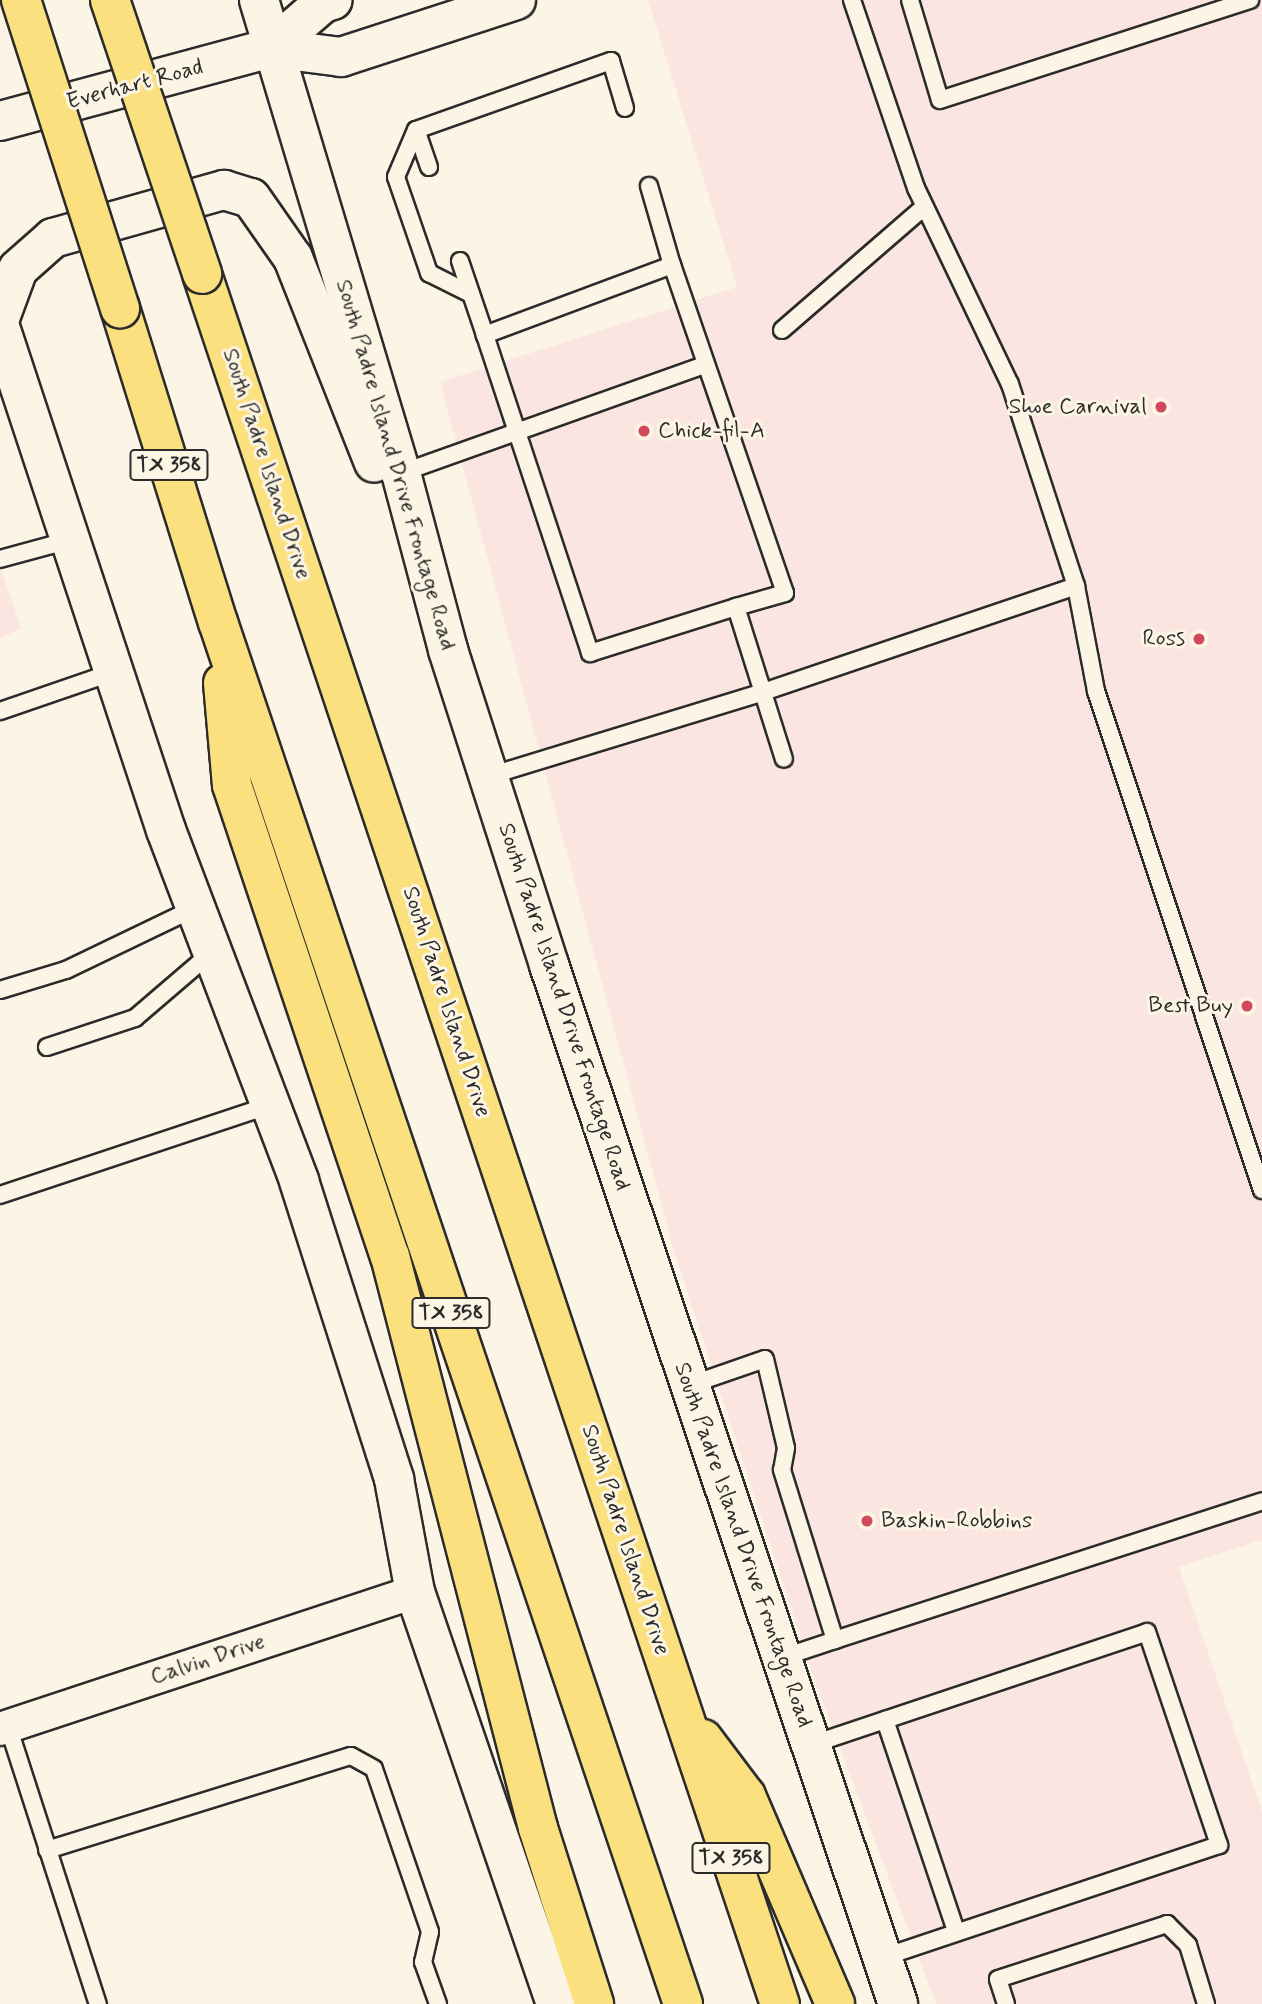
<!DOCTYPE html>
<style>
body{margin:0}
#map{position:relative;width:1262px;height:2004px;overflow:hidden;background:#fcf5e5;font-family:Mynerve,sans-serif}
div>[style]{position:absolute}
.built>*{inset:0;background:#fbe5e0}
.roads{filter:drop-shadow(2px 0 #2b2b2b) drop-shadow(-2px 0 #2b2b2b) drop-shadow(0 2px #2b2b2b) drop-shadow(0 -2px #2b2b2b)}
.lane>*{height:16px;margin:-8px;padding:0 8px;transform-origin:8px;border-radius:8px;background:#fcf5e5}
.street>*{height:32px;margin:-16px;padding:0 16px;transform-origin:16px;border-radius:16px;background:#fcf5e5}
.secondary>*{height:38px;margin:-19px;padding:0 19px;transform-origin:19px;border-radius:19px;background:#fcf5e5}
.highway>*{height:38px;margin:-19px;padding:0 19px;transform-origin:19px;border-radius:19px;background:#fbe080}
.bridges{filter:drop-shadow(2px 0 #2b2b2b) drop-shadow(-2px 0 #2b2b2b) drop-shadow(0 2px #2b2b2b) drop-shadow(0 -2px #2b2b2b)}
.highway-bridge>*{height:38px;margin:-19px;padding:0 19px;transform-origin:19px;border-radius:19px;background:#fbe080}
.dots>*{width:19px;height:19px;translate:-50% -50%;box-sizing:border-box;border:4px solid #fcf5e5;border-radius:50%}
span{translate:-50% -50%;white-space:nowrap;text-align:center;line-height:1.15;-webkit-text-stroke:6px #fcf5e5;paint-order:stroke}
.shield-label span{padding:2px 5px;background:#fcf5e5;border:2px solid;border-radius:5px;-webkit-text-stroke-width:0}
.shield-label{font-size:21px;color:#2b2b2b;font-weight:700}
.street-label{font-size:23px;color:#2b2b2b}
.poi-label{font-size:23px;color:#2b2b2b}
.right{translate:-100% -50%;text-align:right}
.left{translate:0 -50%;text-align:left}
</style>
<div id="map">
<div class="built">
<i style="clip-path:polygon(648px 0,1262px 0,1262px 1540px,1179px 1567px,1262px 1811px,1262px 2004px,936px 2004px,816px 1684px,675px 1255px,440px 382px,737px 287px)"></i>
<i style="clip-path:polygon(0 566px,21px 628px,0 639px)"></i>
</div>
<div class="roads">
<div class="lane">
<i style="left:852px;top:0;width:199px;rotate:71.2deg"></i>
<i style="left:916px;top:188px;width:217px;rotate:64.4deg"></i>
<i style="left:1010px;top:384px;width:213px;rotate:71.9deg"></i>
<i style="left:1076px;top:586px;width:107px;rotate:79.2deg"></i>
<i style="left:1096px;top:691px;width:526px;rotate:71.6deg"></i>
<i style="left:910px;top:0;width:104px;rotate:73.3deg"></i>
<i style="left:940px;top:100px;width:326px;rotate:-17.9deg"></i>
<i style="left:416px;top:130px;width:51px;rotate:113.1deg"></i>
<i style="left:396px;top:177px;width:102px;rotate:71deg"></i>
<i style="left:429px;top:273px;width:47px;rotate:26.6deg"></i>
<i style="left:429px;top:167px;width:39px;rotate:-109deg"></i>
<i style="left:416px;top:130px;width:207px;rotate:-19.5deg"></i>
<i style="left:611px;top:61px;width:49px;rotate:73.4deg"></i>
<i style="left:649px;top:186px;width:82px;rotate:73.8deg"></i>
<i style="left:460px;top:261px;width:78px;rotate:71.3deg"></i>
<i style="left:782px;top:330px;width:188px;rotate:-40.9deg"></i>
<i style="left:401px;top:473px;width:323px;rotate:-19.6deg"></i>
<i style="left:0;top:559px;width:73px;rotate:-15.2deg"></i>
<i style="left:736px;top:607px;width:51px;rotate:-15.9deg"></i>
<i style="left:785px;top:593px;width:347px;rotate:-109deg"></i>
<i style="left:672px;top:265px;width:200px;rotate:159.5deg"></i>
<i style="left:485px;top:335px;width:335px;rotate:71.7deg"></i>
<i style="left:590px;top:653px;width:153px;rotate:-17.5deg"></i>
<i style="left:736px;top:607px;width:159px;rotate:72.5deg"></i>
<i style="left:0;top:711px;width:120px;rotate:-19deg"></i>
<i style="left:489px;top:776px;width:287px;rotate:-17deg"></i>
<i style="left:763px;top:692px;width:330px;rotate:-18.7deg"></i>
<i style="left:0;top:990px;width:69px;rotate:-16.9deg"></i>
<i style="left:66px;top:970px;width:143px;rotate:-25.7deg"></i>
<i style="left:47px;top:1047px;width:93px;rotate:-18.2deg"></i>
<i style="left:135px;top:1018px;width:101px;rotate:-40.6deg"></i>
<i style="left:0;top:1195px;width:286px;rotate:-18.4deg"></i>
<i style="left:690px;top:1385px;width:79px;rotate:-19.1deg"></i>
<i style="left:765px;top:1359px;width:91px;rotate:76.7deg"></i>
<i style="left:786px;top:1448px;width:22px;rotate:100deg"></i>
<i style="left:782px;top:1470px;width:178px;rotate:72.7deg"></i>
<i style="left:835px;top:1640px;width:449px;rotate:-18deg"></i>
<i style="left:781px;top:1658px;width:57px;rotate:-18.4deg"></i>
<i style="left:885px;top:1720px;width:223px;rotate:71.4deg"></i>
<i style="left:8px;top:1726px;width:292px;rotate:72.1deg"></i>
<i style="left:810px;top:1745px;width:355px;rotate:-18.5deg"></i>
<i style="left:1147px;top:1632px;width:225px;rotate:71.3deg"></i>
<i style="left:1219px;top:1845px;width:355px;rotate:161.5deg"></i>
<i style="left:47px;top:1850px;width:318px;rotate:-17.2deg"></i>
<i style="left:351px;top:1756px;width:26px;rotate:29deg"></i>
<i style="left:374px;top:1769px;width:172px;rotate:71deg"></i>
<i style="left:430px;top:1932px;width:31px;rotate:103deg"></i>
<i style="left:423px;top:1962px;width:45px;rotate:70.3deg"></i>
<i style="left:1006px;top:2004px;width:26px;rotate:-108deg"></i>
<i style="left:998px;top:1979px;width:178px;rotate:-18deg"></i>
<i style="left:1167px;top:1924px;width:30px;rotate:45deg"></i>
<i style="left:1188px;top:1945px;width:62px;rotate:73deg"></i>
</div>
<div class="street">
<i style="left:0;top:1729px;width:437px;rotate:-18.3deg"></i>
</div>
<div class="secondary">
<i style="left:259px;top:0;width:494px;rotate:73.3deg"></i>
<i style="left:401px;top:473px;width:183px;rotate:75.1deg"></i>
<i style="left:448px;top:650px;width:331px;rotate:72.2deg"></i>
<i style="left:549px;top:965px;width:1096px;rotate:71.43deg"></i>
<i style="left:271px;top:48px;width:69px;rotate:-40.9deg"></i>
<i style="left:323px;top:3px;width:10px;rotate:-17deg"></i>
<i style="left:0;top:121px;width:281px;rotate:-15.1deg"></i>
<i style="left:271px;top:48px;width:71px;rotate:7.3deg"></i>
<i style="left:341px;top:57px;width:184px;rotate:-18deg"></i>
<i style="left:0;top:318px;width:52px;rotate:-69.8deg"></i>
<i style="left:18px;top:269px;width:47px;rotate:-41.5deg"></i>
<i style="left:53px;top:238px;width:178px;rotate:-15.7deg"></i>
<i style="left:224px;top:190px;width:28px;rotate:17deg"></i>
<i style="left:251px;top:198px;width:73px;rotate:55deg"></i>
<i style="left:293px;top:258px;width:220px;rotate:68.4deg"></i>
<i style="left:0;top:327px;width:530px;rotate:71.74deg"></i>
<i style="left:166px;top:830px;width:375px;rotate:69.2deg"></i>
<i style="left:299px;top:1181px;width:313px;rotate:72.3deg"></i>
<i style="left:394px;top:1479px;width:115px;rotate:79.5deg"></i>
<i style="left:415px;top:1592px;width:435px;rotate:71.1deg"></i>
</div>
<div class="highway">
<i style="left:202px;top:274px;width:1824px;rotate:71.53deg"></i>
<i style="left:120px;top:308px;width:329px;rotate:72.7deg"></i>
<i style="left:218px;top:622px;width:1458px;rotate:71.4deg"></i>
<i style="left:223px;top:683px;width:102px;rotate:85deg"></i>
<i style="left:232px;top:785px;width:497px;rotate:71.5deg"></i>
<i style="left:390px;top:1256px;width:591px;rotate:75.49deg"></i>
<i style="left:538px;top:1828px;width:185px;rotate:72.3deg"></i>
<i style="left:703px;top:1739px;width:71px;rotate:53deg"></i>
<i style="left:746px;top:1796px;width:226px;rotate:66.8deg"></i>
</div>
</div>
<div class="bridges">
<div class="highway-bridge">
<i style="left:21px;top:0;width:324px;rotate:72.2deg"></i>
<i style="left:110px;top:0;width:289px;rotate:71.4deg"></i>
</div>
</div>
<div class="dots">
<i style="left:1161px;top:407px;background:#d1495b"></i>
<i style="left:644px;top:431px;background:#d1495b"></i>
<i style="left:1199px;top:639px;background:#d1495b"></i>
<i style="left:1247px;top:1006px;background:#d1495b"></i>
<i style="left:867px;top:1521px;background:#d1495b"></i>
</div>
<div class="shield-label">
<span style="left:169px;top:465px">TX 358</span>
<span style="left:451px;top:1313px">TX 358</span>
<span style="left:731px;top:1858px">TX 358</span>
</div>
<div class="street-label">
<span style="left:135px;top:85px;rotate:-15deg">Everhart Road</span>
<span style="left:266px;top:464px;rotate:72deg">South Padre Island Drive</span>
<span style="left:395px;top:465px;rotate:74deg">South Padre Island Drive Frontage Road</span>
<span style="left:446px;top:1002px;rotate:72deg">South Padre Island Drive</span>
<span style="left:564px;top:1007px;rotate:72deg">South Padre Island Drive Frontage Road</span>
<span style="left:625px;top:1540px;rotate:72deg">South Padre Island Drive</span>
<span style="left:743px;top:1545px;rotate:71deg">South Padre Island Drive Frontage Road</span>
<span style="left:208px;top:1660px;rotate:-18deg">Calvin Drive</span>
</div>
<div class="poi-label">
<span class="right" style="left:1147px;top:407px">Shoe Carnival</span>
<span class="left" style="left:658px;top:431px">Chick-fil-A</span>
<span class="right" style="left:1185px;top:639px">Ross</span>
<span class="right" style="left:1233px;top:1006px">Best Buy</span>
<span class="left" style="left:881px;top:1521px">Baskin-Robbins</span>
</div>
</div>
